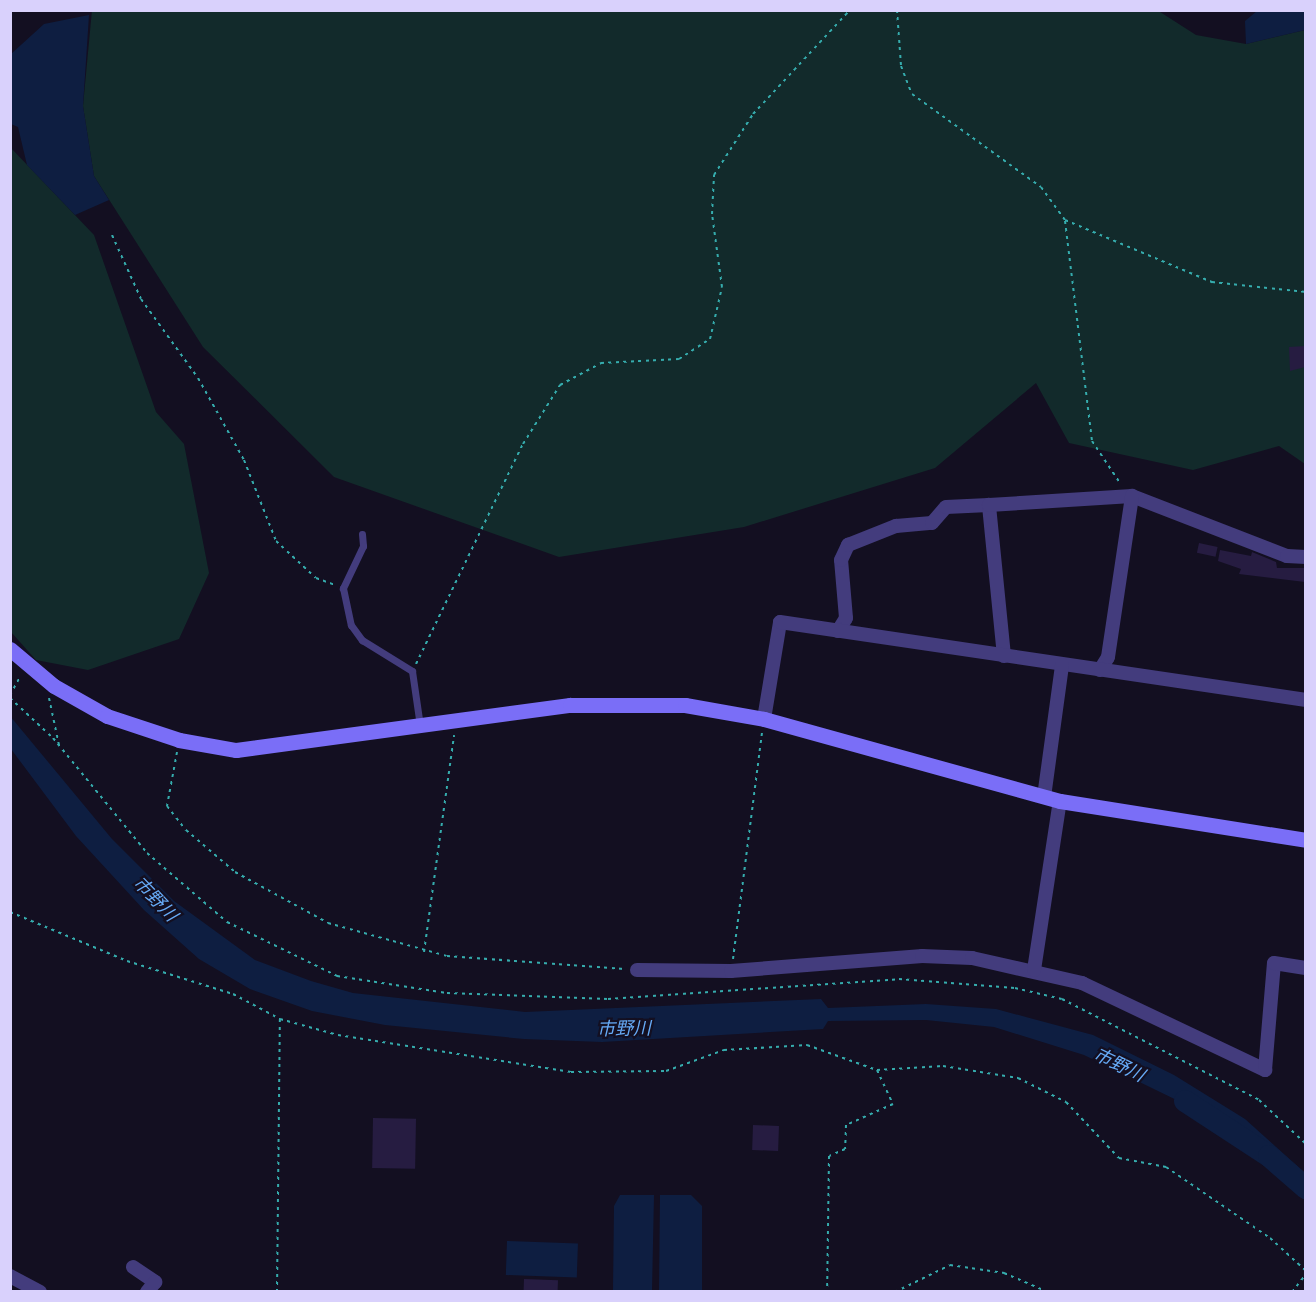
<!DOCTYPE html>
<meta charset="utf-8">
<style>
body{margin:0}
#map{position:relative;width:1316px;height:1302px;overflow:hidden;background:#130f21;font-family:Montserrat,"Noto Sans JP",sans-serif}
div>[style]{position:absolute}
.green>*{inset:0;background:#122a2b}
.water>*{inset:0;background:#0e1e41;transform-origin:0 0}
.river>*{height:22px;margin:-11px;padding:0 11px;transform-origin:11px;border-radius:11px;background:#0e1e41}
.building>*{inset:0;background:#261c41;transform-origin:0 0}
.path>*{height:2px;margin-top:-1px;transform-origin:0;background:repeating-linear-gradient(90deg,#35acad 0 3px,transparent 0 7.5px)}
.lane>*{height:7px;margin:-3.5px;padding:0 3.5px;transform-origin:3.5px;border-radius:3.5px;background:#433c7d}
.street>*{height:14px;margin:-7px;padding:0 7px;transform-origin:7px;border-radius:7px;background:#433c7d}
.secondary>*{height:15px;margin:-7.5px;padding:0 7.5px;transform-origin:7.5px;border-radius:7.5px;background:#7a6ef7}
span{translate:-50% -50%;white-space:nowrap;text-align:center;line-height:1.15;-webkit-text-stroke:4.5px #130f21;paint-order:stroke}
.water-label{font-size:18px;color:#66aaf6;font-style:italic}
.frame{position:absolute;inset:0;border:12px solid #d9d1fc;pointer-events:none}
</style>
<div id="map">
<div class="green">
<i style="clip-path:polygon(92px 10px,1157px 10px,1196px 35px,1246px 44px,1305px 30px,1305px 464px,1279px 446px,1193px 470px,1069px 443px,1036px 383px,935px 468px,744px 527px,559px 557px,334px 477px,203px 347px,94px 176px,83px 106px)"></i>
<i style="clip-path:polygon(11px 148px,94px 235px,156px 412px,184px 444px,209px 573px,179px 639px,88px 670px,36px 660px,11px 632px)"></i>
</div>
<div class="water">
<i style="clip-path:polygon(1257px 11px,1305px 11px,1305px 30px,1246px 44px,1245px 21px)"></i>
<i style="clip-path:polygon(89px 15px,83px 106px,94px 176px,109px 200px,75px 215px,27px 165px,18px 127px,11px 124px,11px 54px,44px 24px)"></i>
<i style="clip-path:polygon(10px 716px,112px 839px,174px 901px,255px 960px,311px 981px,353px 993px,525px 1012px,821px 999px,828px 1008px,926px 1004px,996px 1009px,1093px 1035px,1174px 1075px,1245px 1119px,1305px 1173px,1305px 1195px,1232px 1127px,1084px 1055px,994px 1027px,926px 1020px,828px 1021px,823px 1029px,602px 1042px,524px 1039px,385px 1025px,312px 1011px,250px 989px,199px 959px,144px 910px,76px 836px,11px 749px)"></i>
<i style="clip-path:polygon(620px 1195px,654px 1195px,652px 1291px,613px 1291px,614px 1206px)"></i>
<i style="clip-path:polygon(660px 1195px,691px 1195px,702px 1206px,702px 1291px,659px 1291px)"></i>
<i style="left:507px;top:1241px;width:71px;height:34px;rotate:2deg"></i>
</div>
<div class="river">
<i style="left:1185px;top:1101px;width:100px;rotate:33.2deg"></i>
<i style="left:1269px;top:1156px;width:49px;rotate:40.9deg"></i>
</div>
<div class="building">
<i style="clip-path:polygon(1305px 346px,1305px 367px,1290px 371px,1289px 347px)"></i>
<i style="left:1199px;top:543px;width:19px;height:10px;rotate:12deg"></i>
<i style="clip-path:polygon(1220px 550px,1251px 556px,1252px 552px,1276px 562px,1277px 568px,1305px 568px,1305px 582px,1239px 574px,1241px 569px,1218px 561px)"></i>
<i style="left:373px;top:1118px;width:43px;height:50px;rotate:1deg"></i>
<i style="left:753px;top:1125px;width:26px;height:25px;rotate:2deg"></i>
<i style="left:524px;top:1279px;width:34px;height:13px;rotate:2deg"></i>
</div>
<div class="path">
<i style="left:897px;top:10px;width:56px;rotate:85.9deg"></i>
<i style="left:901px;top:66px;width:30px;rotate:69deg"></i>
<i style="left:912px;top:94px;width:159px;rotate:35.8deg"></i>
<i style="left:1041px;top:187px;width:41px;rotate:54deg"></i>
<i style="left:1065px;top:220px;width:160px;rotate:22.9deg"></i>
<i style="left:1212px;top:282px;width:95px;rotate:6.1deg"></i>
<i style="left:1065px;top:221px;width:222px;rotate:83deg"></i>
<i style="left:1092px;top:441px;width:50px;rotate:56.3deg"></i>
<i style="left:112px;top:235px;width:70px;rotate:65.6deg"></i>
<i style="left:141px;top:299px;width:97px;rotate:54.2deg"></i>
<i style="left:198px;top:378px;width:94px;rotate:60.7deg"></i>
<i style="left:244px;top:460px;width:87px;rotate:68.4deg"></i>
<i style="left:276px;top:541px;width:54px;rotate:42.8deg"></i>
<i style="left:316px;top:578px;width:20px;rotate:20deg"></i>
<i style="left:416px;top:664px;width:245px;rotate:-64.1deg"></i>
<i style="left:523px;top:444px;width:70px;rotate:-57.9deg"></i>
<i style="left:560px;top:385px;width:47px;rotate:-28.2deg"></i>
<i style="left:601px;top:363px;width:78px;rotate:-2.9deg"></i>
<i style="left:679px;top:359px;width:37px;rotate:-33deg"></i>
<i style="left:710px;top:339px;width:53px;rotate:-77deg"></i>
<i style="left:722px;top:287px;width:74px;rotate:-97.8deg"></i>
<i style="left:712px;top:214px;width:39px;rotate:-87deg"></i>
<i style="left:714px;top:175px;width:72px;rotate:-57.4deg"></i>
<i style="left:753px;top:114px;width:142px;rotate:-47deg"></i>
<i style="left:10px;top:695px;width:21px;rotate:-61deg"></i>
<i style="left:10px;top:698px;width:59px;rotate:42.9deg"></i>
<i style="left:53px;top:738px;width:149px;rotate:50.7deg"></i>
<i style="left:147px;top:853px;width:106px;rotate:40.8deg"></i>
<i style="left:227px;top:922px;width:123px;rotate:26.1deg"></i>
<i style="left:337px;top:976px;width:111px;rotate:8.8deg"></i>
<i style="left:447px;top:993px;width:161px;rotate:2.1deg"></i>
<i style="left:608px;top:999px;width:292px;rotate:-3.9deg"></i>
<i style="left:899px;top:979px;width:116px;rotate:4.4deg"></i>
<i style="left:1015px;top:988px;width:48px;rotate:13.2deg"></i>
<i style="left:1062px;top:999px;width:221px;rotate:27.1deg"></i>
<i style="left:1259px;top:1100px;width:64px;rotate:43.1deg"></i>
<i style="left:49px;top:698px;width:48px;rotate:78deg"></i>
<i style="left:177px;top:752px;width:55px;rotate:100.5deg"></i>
<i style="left:167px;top:806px;width:31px;rotate:52deg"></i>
<i style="left:186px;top:830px;width:65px;rotate:40.6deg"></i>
<i style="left:235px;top:872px;width:106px;rotate:28.7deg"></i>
<i style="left:328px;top:923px;width:123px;rotate:15.5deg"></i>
<i style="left:447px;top:956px;width:178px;rotate:4.2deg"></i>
<i style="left:10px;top:912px;width:127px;rotate:22.7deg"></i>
<i style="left:127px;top:961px;width:111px;rotate:17.3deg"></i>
<i style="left:233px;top:994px;width:53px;rotate:28deg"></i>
<i style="left:280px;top:1019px;width:60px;rotate:15.4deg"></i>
<i style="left:338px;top:1035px;width:236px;rotate:9deg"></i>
<i style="left:571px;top:1072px;width:95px;rotate:-0.6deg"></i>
<i style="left:666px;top:1071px;width:62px;rotate:-19.9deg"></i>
<i style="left:724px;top:1050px;width:83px;rotate:-3.4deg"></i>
<i style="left:807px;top:1045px;width:74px;rotate:19.7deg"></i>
<i style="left:877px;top:1070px;width:38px;rotate:65deg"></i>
<i style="left:893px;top:1104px;width:51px;rotate:155.9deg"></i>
<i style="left:846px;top:1125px;width:24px;rotate:92deg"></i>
<i style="left:845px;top:1149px;width:17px;rotate:156deg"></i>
<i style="left:829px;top:1156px;width:136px;rotate:90.8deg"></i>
<i style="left:424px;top:952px;width:219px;rotate:-82.1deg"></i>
<i style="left:733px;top:959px;width:228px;rotate:-82.7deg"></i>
<i style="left:877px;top:1070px;width:66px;rotate:-3.5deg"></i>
<i style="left:943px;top:1066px;width:76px;rotate:9.1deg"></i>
<i style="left:1018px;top:1078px;width:54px;rotate:26.6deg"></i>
<i style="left:1066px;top:1102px;width:77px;rotate:46.6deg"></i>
<i style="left:1119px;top:1158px;width:48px;rotate:10.8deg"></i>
<i style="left:1166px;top:1167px;width:126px;rotate:34.3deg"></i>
<i style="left:1270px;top:1238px;width:49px;rotate:42.5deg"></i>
<i style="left:277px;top:1292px;width:273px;rotate:-89.4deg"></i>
<i style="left:895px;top:1292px;width:61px;rotate:-26.1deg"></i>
<i style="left:950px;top:1265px;width:55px;rotate:8.4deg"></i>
<i style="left:1004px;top:1273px;width:48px;rotate:23.4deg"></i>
<i style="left:1292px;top:1292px;width:23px;rotate:-52deg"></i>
</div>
<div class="lane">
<i style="left:362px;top:534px;width:12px;rotate:85deg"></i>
<i style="left:363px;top:546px;width:47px;rotate:115.5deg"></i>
<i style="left:343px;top:588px;width:38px;rotate:78deg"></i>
<i style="left:351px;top:625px;width:19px;rotate:54deg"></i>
<i style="left:362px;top:640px;width:59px;rotate:31.8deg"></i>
<i style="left:412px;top:671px;width:56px;rotate:81.7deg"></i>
</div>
<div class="street">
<i style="left:838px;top:631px;width:15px;rotate:-58deg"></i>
<i style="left:846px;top:618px;width:58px;rotate:-94.9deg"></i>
<i style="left:841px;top:560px;width:17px;rotate:-65deg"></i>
<i style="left:848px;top:545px;width:52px;rotate:-21.6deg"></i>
<i style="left:896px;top:526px;width:36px;rotate:-5deg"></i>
<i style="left:932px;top:523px;width:21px;rotate:-49deg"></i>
<i style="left:946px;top:507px;width:43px;rotate:-2.7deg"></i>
<i style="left:1004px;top:656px;width:152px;rotate:-95.7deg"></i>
<i style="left:989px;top:505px;width:143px;rotate:-3.6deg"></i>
<i style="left:1132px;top:496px;width:166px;rotate:21.2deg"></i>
<i style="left:1287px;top:556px;width:19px;rotate:3deg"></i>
<i style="left:1100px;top:670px;width:15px;rotate:-58deg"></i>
<i style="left:1108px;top:657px;width:163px;rotate:-81.5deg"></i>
<i style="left:764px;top:719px;width:98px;rotate:-80.6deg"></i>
<i style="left:780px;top:622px;width:532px;rotate:8.43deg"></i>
<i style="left:1044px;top:797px;width:133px;rotate:-82.2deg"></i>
<i style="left:637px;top:970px;width:94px;rotate:0.6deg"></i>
<i style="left:731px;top:971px;width:192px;rotate:-4.5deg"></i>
<i style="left:922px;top:956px;width:50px;rotate:2.3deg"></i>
<i style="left:972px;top:958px;width:113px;rotate:12.8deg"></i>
<i style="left:1082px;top:983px;width:203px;rotate:25.4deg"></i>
<i style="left:1265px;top:1070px;width:107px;rotate:-85.2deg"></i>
<i style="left:1274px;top:963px;width:32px;rotate:9deg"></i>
<i style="left:1034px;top:970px;width:171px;rotate:-81.3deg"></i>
<i style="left:133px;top:1267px;width:27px;rotate:34deg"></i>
<i style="left:155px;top:1282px;width:13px;rotate:129deg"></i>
<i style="left:10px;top:1276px;width:34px;rotate:28deg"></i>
</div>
<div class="secondary">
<i style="left:10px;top:649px;width:57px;rotate:40.1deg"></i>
<i style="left:54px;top:686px;width:61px;rotate:29.5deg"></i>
<i style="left:107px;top:716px;width:76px;rotate:18.4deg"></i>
<i style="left:179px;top:740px;width:58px;rotate:10deg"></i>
<i style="left:236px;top:750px;width:337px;rotate:-7.7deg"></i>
<i style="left:570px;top:705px;width:115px"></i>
<i style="left:685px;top:705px;width:80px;rotate:10deg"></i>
<i style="left:764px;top:719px;width:307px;rotate:15.5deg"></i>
<i style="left:1060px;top:801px;width:249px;rotate:9deg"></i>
</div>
<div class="water-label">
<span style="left:155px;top:899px;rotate:46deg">市野川</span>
<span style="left:624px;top:1029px;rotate:-1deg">市野川</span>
<span style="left:1119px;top:1065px;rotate:26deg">市野川</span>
</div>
<div class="frame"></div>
</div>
